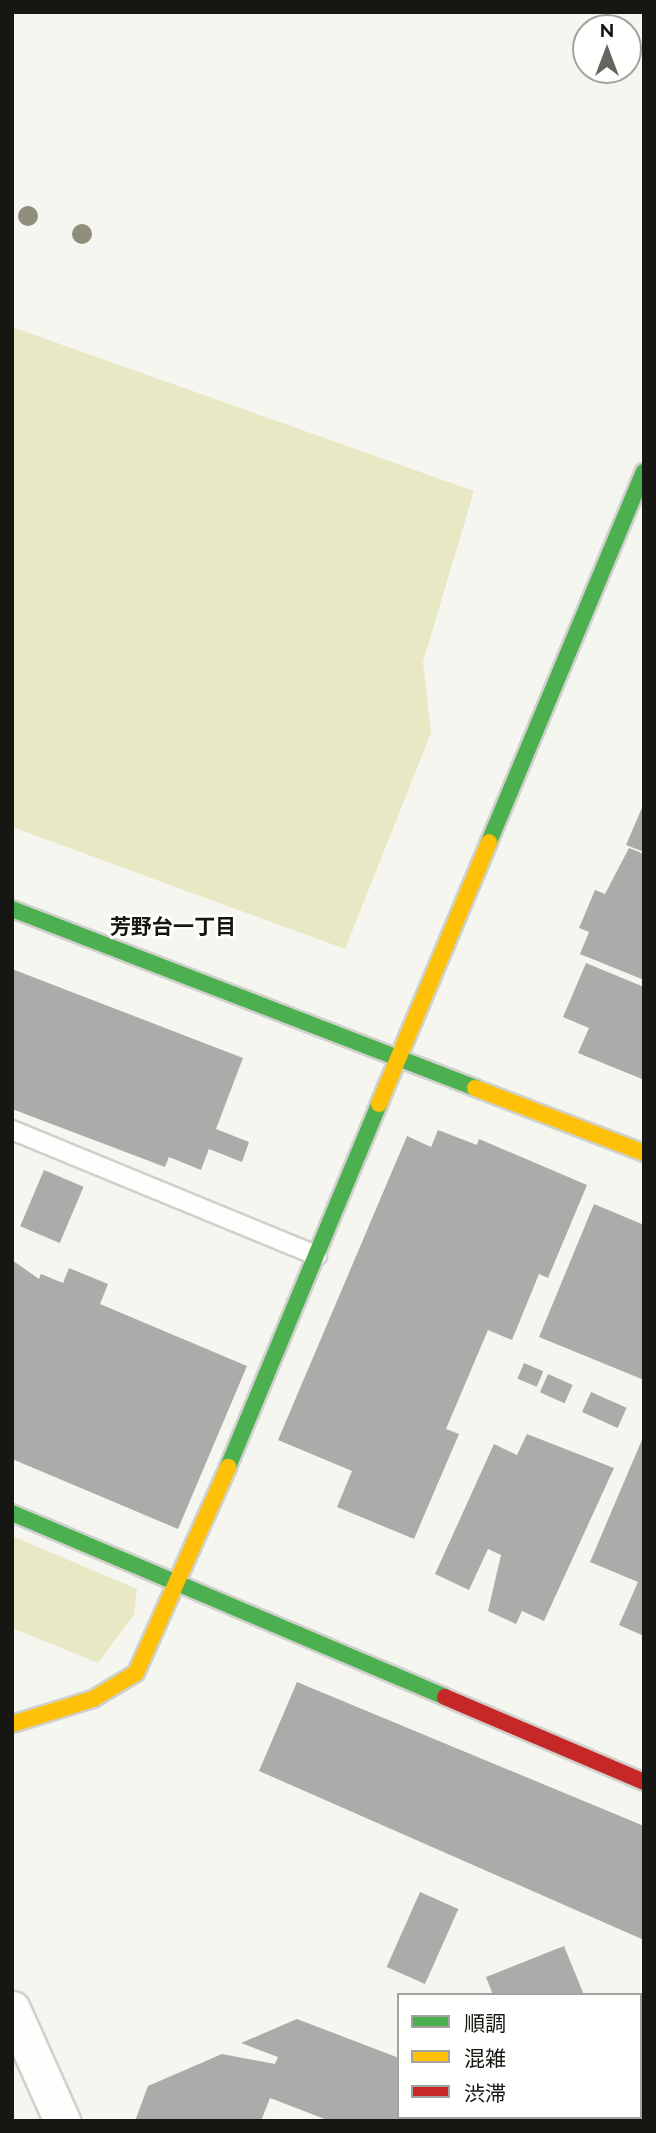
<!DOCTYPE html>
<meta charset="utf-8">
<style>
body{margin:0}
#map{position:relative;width:656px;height:2133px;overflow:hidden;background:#f6f6f1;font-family:Raleway,"Noto Sans JP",sans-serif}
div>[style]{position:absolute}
.green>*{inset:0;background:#e9e8c4}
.building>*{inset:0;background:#ababaa;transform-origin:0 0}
.roads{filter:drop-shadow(2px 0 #d0d0cc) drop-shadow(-2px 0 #d0d0cc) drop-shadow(0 2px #d0d0cc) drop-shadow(0 -2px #d0d0cc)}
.lane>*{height:18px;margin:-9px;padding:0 9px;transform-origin:9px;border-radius:9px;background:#fefefd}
.street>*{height:35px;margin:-17.5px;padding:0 17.5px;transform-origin:17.5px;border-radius:17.5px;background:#fefefd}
.fast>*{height:16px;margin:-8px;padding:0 8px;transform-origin:8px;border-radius:8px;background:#4caf50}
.slow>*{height:16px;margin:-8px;padding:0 8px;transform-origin:8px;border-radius:8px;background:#ffc107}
.jam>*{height:16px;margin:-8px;padding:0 8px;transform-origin:8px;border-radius:8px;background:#c62828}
.trees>*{width:20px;height:20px;margin:-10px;border-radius:50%;background:#8f8e7a}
span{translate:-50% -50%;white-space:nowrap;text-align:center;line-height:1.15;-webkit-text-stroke:5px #fffffe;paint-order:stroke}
.neighbourhood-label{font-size:21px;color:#161613;font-weight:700}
.frame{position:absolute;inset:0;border:14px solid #161613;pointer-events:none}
.legend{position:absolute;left:397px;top:1993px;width:245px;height:126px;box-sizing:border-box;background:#fffffe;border:2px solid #a2a2a0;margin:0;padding:9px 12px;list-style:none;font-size:21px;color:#161613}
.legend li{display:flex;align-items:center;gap:14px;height:35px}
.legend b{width:35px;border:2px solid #a2a2a0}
.north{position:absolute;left:572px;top:14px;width:70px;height:70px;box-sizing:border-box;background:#fffffe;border:2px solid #a2a2a0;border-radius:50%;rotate:0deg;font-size:19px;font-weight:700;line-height:28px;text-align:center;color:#161613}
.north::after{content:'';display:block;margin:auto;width:24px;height:32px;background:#646461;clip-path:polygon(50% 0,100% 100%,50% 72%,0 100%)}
</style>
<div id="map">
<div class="green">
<i style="clip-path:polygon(12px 327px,474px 491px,423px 662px,431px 733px,345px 949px,12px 827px)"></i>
<i style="clip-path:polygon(12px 1536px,137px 1589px,134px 1615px,98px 1663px,12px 1628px)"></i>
</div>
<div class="building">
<i style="clip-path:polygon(644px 803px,644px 852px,626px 845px)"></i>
<i style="clip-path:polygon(629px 848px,644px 854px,644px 980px,580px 954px,589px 932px,579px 928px,595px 890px,605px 894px)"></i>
<i style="clip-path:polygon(586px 963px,644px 987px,642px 1079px,578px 1053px,589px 1028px,563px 1017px)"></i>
<i style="clip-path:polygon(12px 969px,243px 1058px,216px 1129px,249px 1142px,242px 1162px,209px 1149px,201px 1170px,169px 1157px,165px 1167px,12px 1109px)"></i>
<i style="clip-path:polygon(438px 1130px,477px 1145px,479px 1139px,587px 1185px,548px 1278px,539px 1274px,512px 1340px,488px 1330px,446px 1429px,459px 1434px,414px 1539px,337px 1507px,352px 1471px,278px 1440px,407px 1136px,431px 1147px)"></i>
<i style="left:44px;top:1170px;width:43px;height:61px;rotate:23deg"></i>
<i style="clip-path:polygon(594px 1204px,644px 1225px,644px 1380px,539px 1337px)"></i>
<i style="clip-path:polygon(12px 1260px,39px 1279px,41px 1274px,63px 1283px,69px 1268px,108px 1284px,100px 1304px,247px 1366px,178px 1529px,12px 1459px)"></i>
<i style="left:524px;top:1363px;width:21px;height:17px;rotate:23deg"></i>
<i style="left:548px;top:1374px;width:27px;height:20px;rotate:24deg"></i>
<i style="left:591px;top:1392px;width:39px;height:22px;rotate:24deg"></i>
<i style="clip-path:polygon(527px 1434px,614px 1468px,544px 1621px,522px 1611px,516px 1624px,488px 1611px,501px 1555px,488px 1549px,469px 1590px,435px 1574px,494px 1444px,517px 1455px)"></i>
<i style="clip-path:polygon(644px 1435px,644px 1636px,619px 1625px,638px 1582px,590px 1562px)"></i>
<i style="clip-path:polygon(297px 1682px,644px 1826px,644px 1940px,259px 1771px)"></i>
<i style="left:420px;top:1892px;width:42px;height:82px;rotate:24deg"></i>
<i style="clip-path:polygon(564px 1946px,584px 1995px,493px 1995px,486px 1977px)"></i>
<i style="clip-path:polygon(297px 2019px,399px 2058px,399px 2117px,459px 2121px,330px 2121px,270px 2098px,261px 2121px,135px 2121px,148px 2086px,222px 2054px,275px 2064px,278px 2057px,241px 2043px)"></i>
<i style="left:463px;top:2117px;width:88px;height:4px"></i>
</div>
<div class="roads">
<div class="lane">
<i style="left:12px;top:1130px;width:330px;rotate:22.4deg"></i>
</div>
<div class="street">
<i style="left:12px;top:2009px;width:123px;rotate:65.9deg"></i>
</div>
<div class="fast">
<i style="left:489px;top:842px;width:401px;rotate:-67.3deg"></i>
<i style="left:12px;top:909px;width:496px;rotate:21.1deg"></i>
<i style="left:228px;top:1467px;width:393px;rotate:-67.4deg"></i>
<i style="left:12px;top:1513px;width:470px;rotate:23deg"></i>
</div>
<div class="slow">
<i style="left:475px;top:1088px;width:181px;rotate:21deg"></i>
<i style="left:379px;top:1104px;width:284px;rotate:-67.2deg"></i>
<i style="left:12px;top:1724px;width:85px;rotate:-17.2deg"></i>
<i style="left:93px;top:1699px;width:50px;rotate:-31.2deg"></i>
<i style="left:136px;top:1673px;width:226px;rotate:-65.9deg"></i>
</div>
<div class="jam">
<i style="left:445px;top:1697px;width:216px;rotate:23.1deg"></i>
</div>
</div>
<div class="trees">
<i style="left:28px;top:216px"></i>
<i style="left:82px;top:234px"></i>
</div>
<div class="neighbourhood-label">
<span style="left:173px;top:927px">芳野台一丁目</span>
</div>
<div class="frame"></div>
<ul class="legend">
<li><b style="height:9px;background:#4caf50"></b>順調</li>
<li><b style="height:9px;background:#ffc107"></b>混雑</li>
<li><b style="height:9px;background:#c62828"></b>渋滞</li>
</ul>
<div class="north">N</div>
</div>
